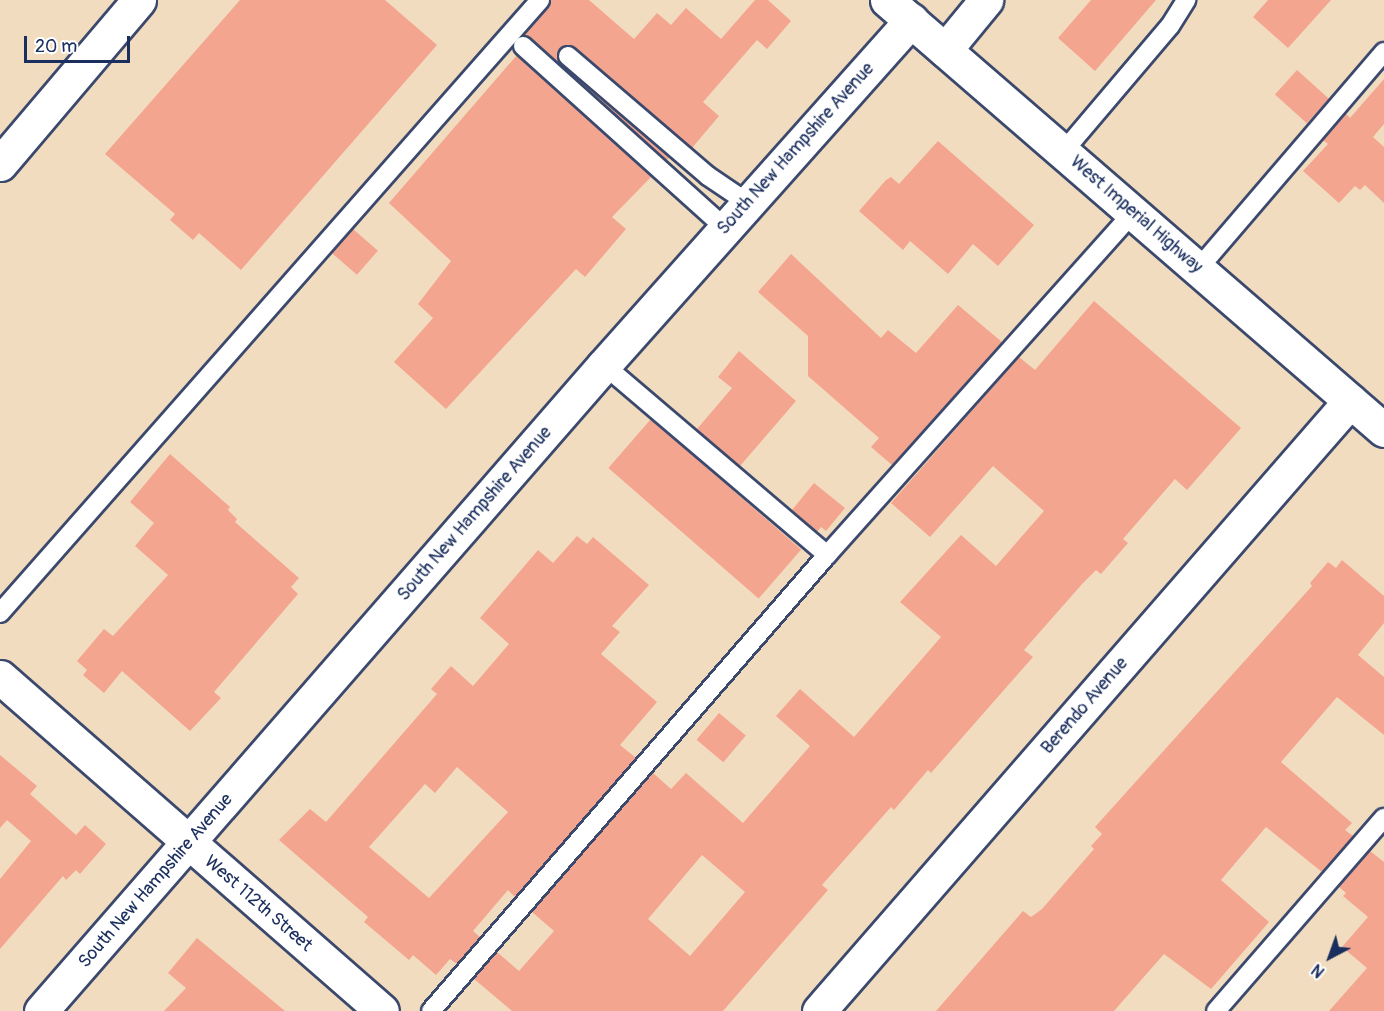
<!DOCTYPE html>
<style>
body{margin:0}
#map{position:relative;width:1384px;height:1011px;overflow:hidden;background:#f2dcbf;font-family:Pangolin,sans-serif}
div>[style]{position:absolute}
.building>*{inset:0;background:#f4a58f;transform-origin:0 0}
.roads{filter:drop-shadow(2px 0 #3b496d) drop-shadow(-2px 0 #3b496d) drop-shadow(0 2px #3b496d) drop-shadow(0 -2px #3b496d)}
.lane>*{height:18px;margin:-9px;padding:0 9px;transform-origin:9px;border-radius:9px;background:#fff}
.street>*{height:33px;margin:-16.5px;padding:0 16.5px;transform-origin:16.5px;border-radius:16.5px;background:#fff}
.primary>*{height:33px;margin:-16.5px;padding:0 16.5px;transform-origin:16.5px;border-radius:16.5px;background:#fff}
span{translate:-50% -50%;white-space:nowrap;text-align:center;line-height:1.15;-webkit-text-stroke:5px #fff;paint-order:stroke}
.street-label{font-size:18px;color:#1b2f5e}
.north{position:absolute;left:1300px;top:927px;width:60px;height:60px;-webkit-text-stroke:4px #fff;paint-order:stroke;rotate:221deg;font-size:16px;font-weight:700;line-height:24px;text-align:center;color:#1b2f5e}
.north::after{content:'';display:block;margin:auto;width:21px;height:27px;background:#1b2f5e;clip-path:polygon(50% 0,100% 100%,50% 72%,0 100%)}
.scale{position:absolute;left:24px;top:36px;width:106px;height:27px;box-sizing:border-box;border:3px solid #1b2f5e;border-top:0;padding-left:8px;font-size:18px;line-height:21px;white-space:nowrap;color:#1b2f5e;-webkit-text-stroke:4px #fff;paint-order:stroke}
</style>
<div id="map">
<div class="building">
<i style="clip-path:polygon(240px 0,385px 0,437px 45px,241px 270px,199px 233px,193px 240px,170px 220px,175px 214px,105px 154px)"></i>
<i style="clip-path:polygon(551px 0,589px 0,634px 39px,657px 13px,671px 25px,686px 8px,721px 39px,755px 0,768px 0,791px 21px,767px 49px,757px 40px,703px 102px,719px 116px,692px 148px,575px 47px,560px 48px,557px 55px,561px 65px,669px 158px,667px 160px,524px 35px)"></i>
<i style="clip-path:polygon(1091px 0,1156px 0,1095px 71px,1058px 38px)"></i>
<i style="clip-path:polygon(1268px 0,1331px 0,1288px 48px,1253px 17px)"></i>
<i style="clip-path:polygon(517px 55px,651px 177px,612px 217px,626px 229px,585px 277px,576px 269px,446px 409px,394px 362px,433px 318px,418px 304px,451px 261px,389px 203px)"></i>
<i style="left:1297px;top:70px;width:43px;height:33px;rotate:42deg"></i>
<i style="clip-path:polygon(1384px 79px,1384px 124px,1373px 137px,1384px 147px,1384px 203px,1365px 185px,1360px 190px,1355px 186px,1339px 203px,1303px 171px,1328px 144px,1323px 140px,1346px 114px,1350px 118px)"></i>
<i style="clip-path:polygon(938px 141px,1034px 225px,998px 266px,973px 244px,948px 274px,910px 241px,903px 250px,859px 211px,886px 180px,891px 177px,899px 184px)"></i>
<i style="left:353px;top:229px;width:33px;height:32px;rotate:41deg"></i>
<i style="clip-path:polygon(791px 254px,881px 338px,888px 330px,916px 353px,958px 305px,1002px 342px,892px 465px,871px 447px,879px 438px,808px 376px,808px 336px,758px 292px)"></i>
<i style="clip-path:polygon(evenodd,1094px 301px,1241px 428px,1187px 490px,1175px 479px,1123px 539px,1128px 543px,1101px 574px,1096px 570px,1083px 583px,1024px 650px,1033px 657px,931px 773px,928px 770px,894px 810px,891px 807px,822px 885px,828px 890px,723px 1011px,512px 1011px,474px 979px,497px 952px,519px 971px,554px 931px,532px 912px,653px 773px,671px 789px,686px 773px,743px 823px,810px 746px,776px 716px,800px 689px,854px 737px,941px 637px,900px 602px,961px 535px,996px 566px,1044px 511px,993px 466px,930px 537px,891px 503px,1019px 357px,1035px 370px,1094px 301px,702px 855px,745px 892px,690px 956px,648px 919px,702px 855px)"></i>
<i style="clip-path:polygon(739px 351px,796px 401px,740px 466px,697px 429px,732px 388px,718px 377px)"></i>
<i style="left:651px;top:419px;width:199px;height:65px;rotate:41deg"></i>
<i style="clip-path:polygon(170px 454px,230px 507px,228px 510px,237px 519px,235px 522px,299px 578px,291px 587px,298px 594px,214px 692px,221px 698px,190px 731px,122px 671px,104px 693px,83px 675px,87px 670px,77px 661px,104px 629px,113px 636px,168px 575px,135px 546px,154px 523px,130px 502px)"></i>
<i style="clip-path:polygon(814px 483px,845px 508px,826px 531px,821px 527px,817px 532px,792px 510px)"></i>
<i style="clip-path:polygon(evenodd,577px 536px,587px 544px,593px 537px,649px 585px,612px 626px,620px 632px,601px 654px,657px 702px,620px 745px,636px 758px,515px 897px,508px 890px,473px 931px,480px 937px,457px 964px,450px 959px,436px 975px,413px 955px,409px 960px,364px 922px,368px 917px,279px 840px,310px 809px,326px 822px,437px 694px,431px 689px,451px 666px,473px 686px,509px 644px,480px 618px,538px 550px,553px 563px,577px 536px,457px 767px,508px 812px,429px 898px,369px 847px,425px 784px,435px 793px,457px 767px)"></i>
<i style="clip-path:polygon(1342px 560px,1384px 596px,1384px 623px,1358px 655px,1384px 677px,1384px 735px,1337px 697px,1281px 762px,1352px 823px,1345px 830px,1353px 836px,1322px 872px,1266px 827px,1221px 880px,1269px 922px,1211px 989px,1164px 954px,1114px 1011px,936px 1011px,1023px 911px,1031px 917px,1042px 909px,1094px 849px,1091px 846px,1102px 834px,1095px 827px,1312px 586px,1310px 583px,1328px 562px,1336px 568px)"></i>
<i style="left:719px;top:713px;width:35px;height:35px;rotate:40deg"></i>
<i style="clip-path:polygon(0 755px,37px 786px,30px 794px,76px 835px,85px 825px,106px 844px,80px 874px,76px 870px,66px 880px,63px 876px,0 949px,0 879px,31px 841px,7px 820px,0 828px)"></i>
<i style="clip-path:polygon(1370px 851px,1384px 862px,1384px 1011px,1329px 1011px,1367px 968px,1342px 947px,1368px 917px,1343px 896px,1346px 893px,1339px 887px)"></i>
<i style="clip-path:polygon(197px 938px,285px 1011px,164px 1011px,186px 988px,168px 973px)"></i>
</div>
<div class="roads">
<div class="lane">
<i style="left:523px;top:46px;width:272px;rotate:42deg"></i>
<i style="left:568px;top:56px;width:184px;rotate:40.6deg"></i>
<i style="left:708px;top:176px;width:48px;rotate:34deg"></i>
<i style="left:1063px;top:152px;width:165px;rotate:-49.7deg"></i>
<i style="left:1170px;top:26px;width:31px;rotate:-58deg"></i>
<i style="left:1198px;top:269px;width:286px;rotate:-49.4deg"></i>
<i style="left:604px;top:365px;width:293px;rotate:40.4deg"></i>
<i style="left:0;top:613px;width:817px;rotate:-48.62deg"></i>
<i style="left:431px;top:1011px;width:604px;rotate:-49.03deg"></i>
<i style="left:827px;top:555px;width:459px;rotate:-48.2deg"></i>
<i style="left:1216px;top:1011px;width:256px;rotate:-49deg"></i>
</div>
<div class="street">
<i style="left:945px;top:50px;width:65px;rotate:-50.6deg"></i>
<i style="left:0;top:677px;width:507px;rotate:41.16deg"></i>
<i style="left:41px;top:1011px;width:857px;rotate:-48.93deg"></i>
<i style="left:604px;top:365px;width:462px;rotate:-48.3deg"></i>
<i style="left:819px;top:1011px;width:809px;rotate:-48.96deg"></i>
</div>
<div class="primary">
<i style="left:887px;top:0;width:657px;rotate:40.87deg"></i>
<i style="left:0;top:164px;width:215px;rotate:-49.7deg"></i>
</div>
</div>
<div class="street-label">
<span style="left:796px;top:149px;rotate:-48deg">South New Hampshire Avenue</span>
<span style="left:1136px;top:215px;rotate:41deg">West Imperial Highway</span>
<span style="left:475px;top:514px;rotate:-49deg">South New Hampshire Avenue</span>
<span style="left:1085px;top:706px;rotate:-49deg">Berendo Avenue</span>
<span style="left:156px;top:881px;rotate:-49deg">South New Hampshire Avenue</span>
<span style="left:258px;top:904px;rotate:41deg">West 112th Street</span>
</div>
<div class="north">N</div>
<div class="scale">20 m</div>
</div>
